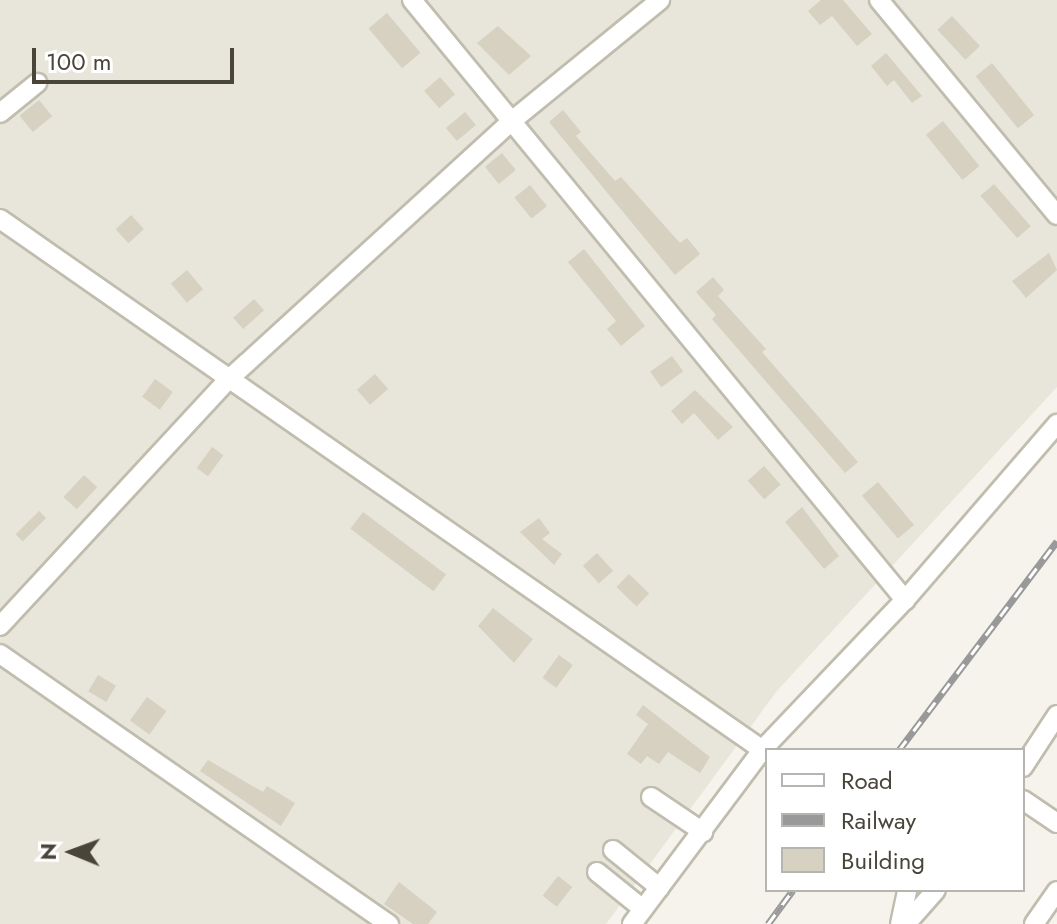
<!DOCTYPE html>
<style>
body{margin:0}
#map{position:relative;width:1057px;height:924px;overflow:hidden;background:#f5f3eb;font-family:Jost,sans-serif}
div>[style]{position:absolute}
.residential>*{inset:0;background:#e8e6da}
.building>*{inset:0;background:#d6d1c1;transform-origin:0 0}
.roads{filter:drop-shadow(2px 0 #c0bdae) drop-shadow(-2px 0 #c0bdae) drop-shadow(0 2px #c0bdae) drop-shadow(0 -2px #c0bdae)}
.minor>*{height:18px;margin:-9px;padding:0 9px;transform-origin:9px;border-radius:9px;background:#fff}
.rail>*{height:7px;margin-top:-3.5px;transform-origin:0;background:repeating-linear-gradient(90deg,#fff 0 12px,#999 0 24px);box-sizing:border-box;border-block:2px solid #999}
span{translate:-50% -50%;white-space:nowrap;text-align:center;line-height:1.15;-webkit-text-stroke:6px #fff;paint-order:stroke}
.legend{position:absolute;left:765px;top:748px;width:260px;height:144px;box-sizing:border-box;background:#fff;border:2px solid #b6b5b0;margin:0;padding:10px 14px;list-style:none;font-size:24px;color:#494539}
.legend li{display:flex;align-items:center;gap:16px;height:40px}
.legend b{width:40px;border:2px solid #b6b5b0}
.north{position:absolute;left:32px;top:812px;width:80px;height:80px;-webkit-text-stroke:6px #fff;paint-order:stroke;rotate:271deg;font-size:22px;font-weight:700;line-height:32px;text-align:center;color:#494539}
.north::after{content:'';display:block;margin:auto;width:28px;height:36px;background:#494539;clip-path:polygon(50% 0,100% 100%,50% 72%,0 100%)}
.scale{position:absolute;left:32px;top:48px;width:202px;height:36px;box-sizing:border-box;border:4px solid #494539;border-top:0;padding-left:10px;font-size:24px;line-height:28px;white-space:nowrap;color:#494539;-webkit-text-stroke:6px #fff;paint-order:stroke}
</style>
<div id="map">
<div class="residential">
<i style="clip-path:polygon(0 0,1057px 0,1057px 387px,776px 692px,606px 924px,0 924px)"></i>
</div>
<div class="building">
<i style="clip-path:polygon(821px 0,843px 0,872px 34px,857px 46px,832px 16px,820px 25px,808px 11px)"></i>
<i style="left:387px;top:13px;width:52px;height:24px;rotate:50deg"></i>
<i style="left:952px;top:16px;width:41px;height:20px;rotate:47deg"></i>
<i style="clip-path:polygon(498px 26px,531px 56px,509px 75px,477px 43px)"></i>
<i style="clip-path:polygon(886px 53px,922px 96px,912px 103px,894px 80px,887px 86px,871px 66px)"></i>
<i style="left:992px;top:63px;width:67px;height:21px;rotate:51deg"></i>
<i style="left:440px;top:77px;width:23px;height:21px;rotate:49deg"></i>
<i style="left:39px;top:100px;width:21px;height:25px;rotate:51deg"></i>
<i style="clip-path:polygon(563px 110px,581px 132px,576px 136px,615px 181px,621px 177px,680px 243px,687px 238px,700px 254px,675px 275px,549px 122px)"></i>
<i style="left:465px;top:112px;width:17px;height:25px;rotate:50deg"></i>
<i style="left:943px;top:121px;width:58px;height:22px;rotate:51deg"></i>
<i style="left:502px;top:153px;width:22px;height:22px;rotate:51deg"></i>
<i style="left:994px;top:184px;width:56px;height:18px;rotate:49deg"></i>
<i style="left:530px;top:185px;width:27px;height:20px;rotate:51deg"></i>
<i style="left:131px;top:215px;width:19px;height:21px;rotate:47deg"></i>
<i style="clip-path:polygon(584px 249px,645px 326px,621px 346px,607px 329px,616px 321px,568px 262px)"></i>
<i style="clip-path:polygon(1049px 253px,1057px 270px,1026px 298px,1012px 281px)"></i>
<i style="left:187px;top:270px;width:25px;height:21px;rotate:50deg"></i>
<i style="clip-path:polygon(713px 277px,724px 290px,718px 296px,766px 349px,762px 352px,858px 462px,845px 473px,712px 319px,716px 315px,696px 292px)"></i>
<i style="left:254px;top:299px;width:15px;height:28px;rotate:48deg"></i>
<i style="left:672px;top:356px;width:19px;height:27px;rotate:54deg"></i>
<i style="left:375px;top:374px;width:20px;height:24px;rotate:49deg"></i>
<i style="left:155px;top:379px;width:22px;height:22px;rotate:36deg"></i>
<i style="clip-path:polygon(695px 390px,733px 427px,718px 440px,694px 413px,682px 424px,671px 411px)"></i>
<i style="left:212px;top:447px;width:14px;height:26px;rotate:36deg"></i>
<i style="left:764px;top:466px;width:25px;height:22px;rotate:48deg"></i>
<i style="left:84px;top:475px;width:18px;height:30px;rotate:43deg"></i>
<i style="left:878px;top:482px;width:56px;height:21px;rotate:50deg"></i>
<i style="clip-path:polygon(802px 507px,839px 556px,824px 569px,785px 522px)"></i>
<i style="left:39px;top:511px;width:10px;height:33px;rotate:45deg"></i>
<i style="left:363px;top:512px;width:104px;height:21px;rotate:37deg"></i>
<i style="clip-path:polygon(539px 518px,550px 533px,542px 539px,562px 554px,554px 565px,520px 532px)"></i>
<i style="left:597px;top:553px;width:24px;height:19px;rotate:48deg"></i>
<i style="left:629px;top:574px;width:28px;height:18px;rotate:44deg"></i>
<i style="clip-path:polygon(493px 608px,533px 639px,514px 663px,478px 626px)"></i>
<i style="left:559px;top:655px;width:17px;height:28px;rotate:36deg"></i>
<i style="left:98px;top:675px;width:21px;height:19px;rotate:31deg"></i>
<i style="left:147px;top:697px;width:24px;height:29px;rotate:36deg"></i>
<i style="clip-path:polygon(643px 705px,710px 757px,700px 773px,668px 752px,659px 764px,647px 756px,641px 764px,627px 754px,648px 724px,636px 715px)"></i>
<i style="clip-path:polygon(208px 760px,263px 792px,267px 786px,295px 803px,281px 826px,200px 771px)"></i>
<i style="left:558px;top:876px;width:18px;height:25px;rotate:38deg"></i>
<i style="clip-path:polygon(399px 882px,437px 912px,428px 924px,413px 924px,384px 904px)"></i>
</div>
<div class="roads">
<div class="minor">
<i style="left:412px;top:0;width:777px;rotate:50.59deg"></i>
<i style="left:879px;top:0;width:279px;rotate:50.4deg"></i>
<i style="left:0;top:113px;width:48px;rotate:-39deg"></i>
<i style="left:0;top:219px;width:935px;rotate:34.85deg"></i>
<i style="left:0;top:626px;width:335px;rotate:-47.2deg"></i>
<i style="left:228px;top:380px;width:386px;rotate:-42.4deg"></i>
<i style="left:513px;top:120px;width:190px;rotate:-39.2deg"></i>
<i style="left:0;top:654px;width:474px;rotate:34.8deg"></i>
<i style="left:1023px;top:767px;width:62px;rotate:-56.8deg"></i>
<i style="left:651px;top:797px;width:63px;rotate:33.9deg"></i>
<i style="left:1023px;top:800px;width:41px;rotate:34.1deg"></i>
<i style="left:613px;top:850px;width:60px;rotate:39deg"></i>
<i style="left:597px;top:872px;width:59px;rotate:38.8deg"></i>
<i style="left:632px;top:924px;width:217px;rotate:-53.2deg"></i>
<i style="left:762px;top:750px;width:207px;rotate:-46.4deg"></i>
<i style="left:905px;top:600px;width:233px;rotate:-49.2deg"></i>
<i style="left:900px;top:924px;width:35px;rotate:-78deg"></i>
<i style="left:906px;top:924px;width:45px;rotate:-48.6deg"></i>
<i style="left:1034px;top:924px;width:40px;rotate:-55.1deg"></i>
</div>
</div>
<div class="rail">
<i style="left:899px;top:750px;width:262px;rotate:-52.9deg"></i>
<i style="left:768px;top:924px;width:42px;rotate:-53.7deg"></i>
</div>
<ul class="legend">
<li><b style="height:10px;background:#fff"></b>Road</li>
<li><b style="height:10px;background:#999"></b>Railway</li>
<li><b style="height:22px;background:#d6d1c1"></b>Building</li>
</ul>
<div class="north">N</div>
<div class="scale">100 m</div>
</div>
